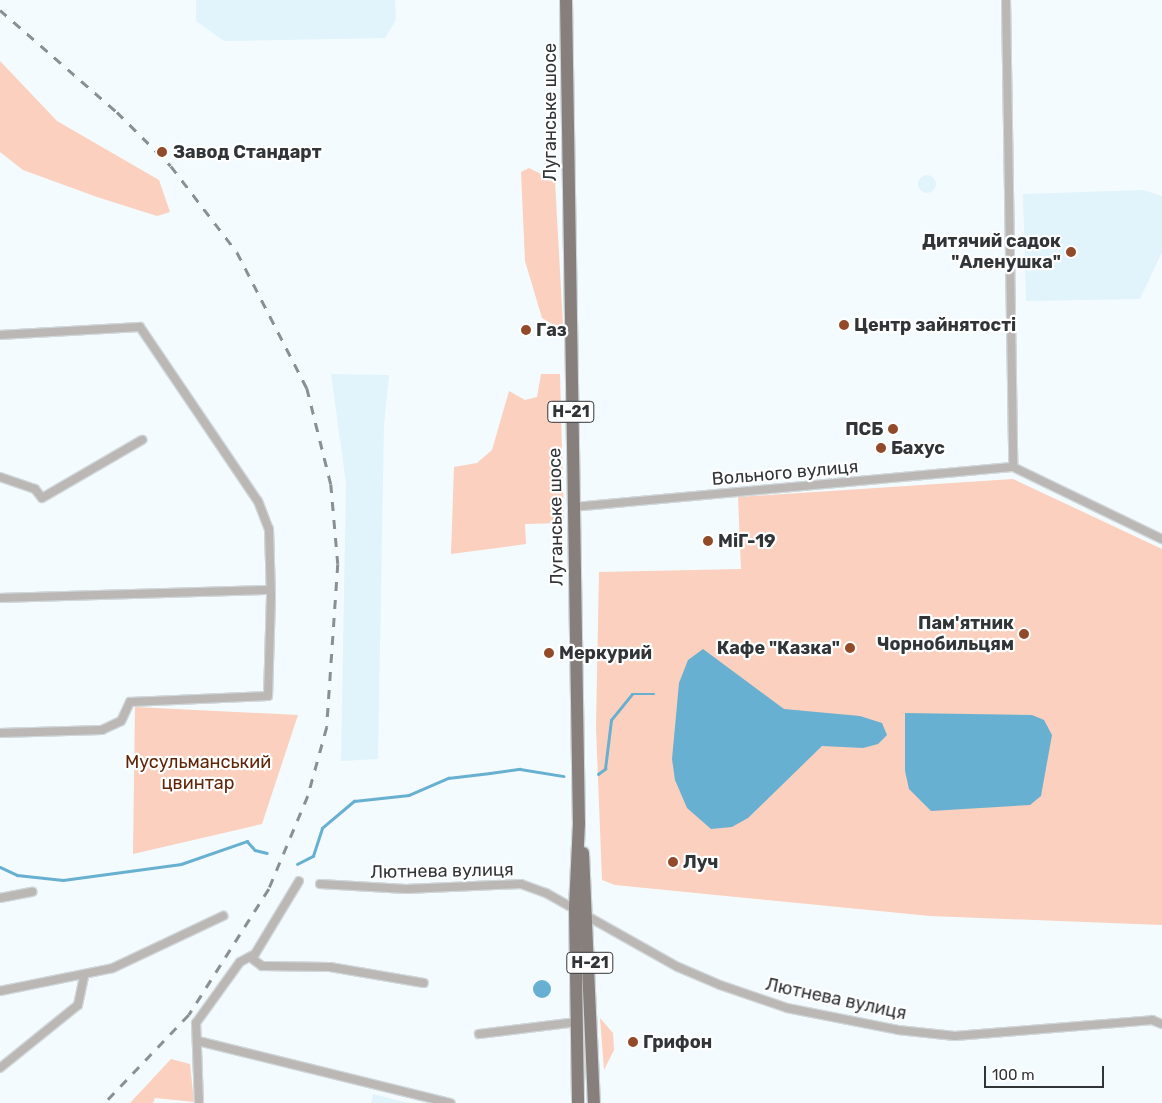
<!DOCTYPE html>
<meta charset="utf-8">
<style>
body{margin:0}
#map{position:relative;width:1162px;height:1103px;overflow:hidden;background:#f3fbfe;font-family:Rubik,sans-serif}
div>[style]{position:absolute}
.built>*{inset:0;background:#e1f3fb}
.round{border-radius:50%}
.green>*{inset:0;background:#fbd0be}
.water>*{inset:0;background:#68b0d1}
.stream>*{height:2.5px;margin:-1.25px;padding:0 1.25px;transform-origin:1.25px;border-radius:1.25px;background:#68b0d1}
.roads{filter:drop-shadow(1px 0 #d0d7da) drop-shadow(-1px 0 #d0d7da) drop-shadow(0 1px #d0d7da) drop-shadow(0 -1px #d0d7da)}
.street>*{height:8px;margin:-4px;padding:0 4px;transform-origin:4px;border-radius:4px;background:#bbb7b5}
.primary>*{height:12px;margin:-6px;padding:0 6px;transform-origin:6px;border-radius:6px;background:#867f7c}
.rail>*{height:2.5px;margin-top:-1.25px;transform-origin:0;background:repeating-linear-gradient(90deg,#898f92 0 9px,transparent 0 18px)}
.dots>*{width:14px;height:14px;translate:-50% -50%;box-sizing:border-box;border:2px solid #fff;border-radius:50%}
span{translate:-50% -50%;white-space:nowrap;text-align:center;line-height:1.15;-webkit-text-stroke:4.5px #fff;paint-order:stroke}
.shield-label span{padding:1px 4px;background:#fff;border:1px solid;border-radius:4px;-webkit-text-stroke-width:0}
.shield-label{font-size:16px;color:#313537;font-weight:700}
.street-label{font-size:18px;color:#313537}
.poi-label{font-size:18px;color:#313537;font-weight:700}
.left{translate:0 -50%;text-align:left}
.right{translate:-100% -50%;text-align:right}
.park-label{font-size:18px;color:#5f2506}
.scale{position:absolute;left:984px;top:1066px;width:120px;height:22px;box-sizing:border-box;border:2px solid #313537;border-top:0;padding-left:6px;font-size:15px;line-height:18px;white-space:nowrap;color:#313537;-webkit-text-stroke:4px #fff;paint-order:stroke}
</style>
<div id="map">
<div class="built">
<i style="clip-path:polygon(196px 0,395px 0,396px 20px,385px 38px,224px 41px,196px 21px)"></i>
<i class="round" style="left:918px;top:175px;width:18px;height:18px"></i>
<i style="clip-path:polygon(1143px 190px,1162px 196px,1162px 252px,1140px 299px,1026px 301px,1023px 194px)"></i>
<i style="clip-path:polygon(331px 374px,389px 375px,384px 425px,378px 759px,341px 761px,346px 483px)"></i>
<i style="clip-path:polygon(373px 1094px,408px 1103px,371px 1103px)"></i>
</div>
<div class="green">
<i style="clip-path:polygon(0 61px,57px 121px,159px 180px,170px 212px,157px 216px,97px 197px,23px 170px,0 152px)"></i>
<i style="clip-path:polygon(529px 168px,555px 181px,563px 325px,557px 327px,542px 318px,525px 261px,521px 172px)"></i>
<i style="clip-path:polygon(541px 374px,560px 374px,564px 523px,525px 524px,526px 544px,451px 554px,454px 467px,477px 463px,492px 450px,509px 391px,525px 400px,537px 397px)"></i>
<i style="clip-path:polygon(1013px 479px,1162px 549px,1162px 925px,930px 916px,615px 885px,602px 880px,596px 727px,599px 572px,741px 569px,738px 497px)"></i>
<i style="clip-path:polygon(135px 707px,298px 715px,262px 824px,133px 854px)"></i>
<i style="clip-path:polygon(600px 1018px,613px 1033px,614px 1050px,604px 1070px)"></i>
<i style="clip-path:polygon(171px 1059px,190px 1064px,194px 1102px,155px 1098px,153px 1103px,130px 1103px)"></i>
</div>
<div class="water">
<i style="clip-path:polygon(703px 649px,784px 709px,860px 716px,882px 723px,887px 735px,878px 744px,863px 748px,822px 746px,748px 818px,732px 827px,711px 829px,687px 808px,675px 780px,672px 759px,679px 683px,688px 660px)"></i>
<i style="clip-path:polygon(905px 713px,1032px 715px,1044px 720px,1052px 735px,1041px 796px,1030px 805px,931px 811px,909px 789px,905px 771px)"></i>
<i class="round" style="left:533px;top:980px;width:18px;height:18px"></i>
</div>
<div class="stream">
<i style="left:598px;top:774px;width:9px;rotate:-36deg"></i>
<i style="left:605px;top:769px;width:49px;rotate:-83deg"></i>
<i style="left:611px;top:720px;width:33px;rotate:-51deg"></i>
<i style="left:632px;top:694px;width:22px"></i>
<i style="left:297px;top:864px;width:18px;rotate:-27deg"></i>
<i style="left:313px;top:856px;width:29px;rotate:-72deg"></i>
<i style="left:322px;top:828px;width:42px;rotate:-40.2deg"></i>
<i style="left:354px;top:801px;width:55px;rotate:-6.2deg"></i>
<i style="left:409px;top:795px;width:43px;rotate:-23.6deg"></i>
<i style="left:448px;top:778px;width:42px;rotate:-6.8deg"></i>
<i style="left:490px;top:773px;width:30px;rotate:-8deg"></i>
<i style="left:520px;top:769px;width:44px;rotate:9.2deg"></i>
<i style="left:0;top:867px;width:19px;rotate:25deg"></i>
<i style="left:17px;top:875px;width:46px;rotate:6.2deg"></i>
<i style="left:63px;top:880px;width:119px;rotate:-7.7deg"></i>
<i style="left:181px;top:864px;width:70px;rotate:-19.2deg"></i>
<i style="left:247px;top:841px;width:12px;rotate:48deg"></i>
<i style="left:255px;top:850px;width:12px;rotate:14deg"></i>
</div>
<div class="roads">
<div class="street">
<i style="left:1006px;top:0;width:467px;rotate:89.1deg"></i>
<i style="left:0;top:335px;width:140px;rotate:-3.3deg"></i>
<i style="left:140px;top:327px;width:210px;rotate:55.9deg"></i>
<i style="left:258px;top:501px;width:30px;rotate:69deg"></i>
<i style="left:269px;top:529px;width:67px;rotate:88.3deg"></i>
<i style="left:271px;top:596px;width:100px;rotate:91.7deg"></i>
<i style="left:268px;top:696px;width:138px;rotate:177.5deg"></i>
<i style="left:130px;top:702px;width:21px;rotate:115deg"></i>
<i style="left:121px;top:721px;width:21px;rotate:155deg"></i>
<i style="left:102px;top:730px;width:102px;rotate:178.3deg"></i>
<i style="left:0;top:477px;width:37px;rotate:19deg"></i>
<i style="left:35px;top:489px;width:11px;rotate:52deg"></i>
<i style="left:42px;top:498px;width:116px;rotate:-30.1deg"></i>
<i style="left:573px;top:507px;width:442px;rotate:-5.2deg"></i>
<i style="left:1013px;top:467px;width:165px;rotate:25.8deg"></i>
<i style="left:0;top:598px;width:270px;rotate:-1.7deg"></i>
<i style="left:320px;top:884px;width:86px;rotate:3.3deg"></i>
<i style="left:406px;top:889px;width:115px;rotate:-2.5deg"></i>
<i style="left:521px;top:884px;width:27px;rotate:20deg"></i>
<i style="left:546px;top:893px;width:151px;rotate:29.3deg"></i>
<i style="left:678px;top:967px;width:46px;rotate:23.2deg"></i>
<i style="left:720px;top:985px;width:71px;rotate:18.9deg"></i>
<i style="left:787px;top:1008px;width:113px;rotate:11.2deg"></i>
<i style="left:898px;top:1030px;width:57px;rotate:6deg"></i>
<i style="left:955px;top:1036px;width:198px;rotate:-4.6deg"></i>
<i style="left:1152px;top:1020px;width:11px;rotate:22deg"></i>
<i style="left:0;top:898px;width:33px;rotate:-11deg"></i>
<i style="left:250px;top:957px;width:15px;rotate:37deg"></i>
<i style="left:262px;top:966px;width:68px;rotate:0.8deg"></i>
<i style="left:330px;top:967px;width:95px;rotate:9.7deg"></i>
<i style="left:0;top:991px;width:115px;rotate:-11.5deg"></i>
<i style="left:113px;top:968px;width:122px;rotate:-25.3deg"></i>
<i style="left:479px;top:1034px;width:99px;rotate:-7deg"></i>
<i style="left:198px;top:1041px;width:260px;rotate:13.8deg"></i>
<i style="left:0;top:1068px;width:100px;rotate:-38.9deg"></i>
<i style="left:78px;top:1005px;width:30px;rotate:-78deg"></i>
<i style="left:199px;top:1103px;width:80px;rotate:-92.1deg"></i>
<i style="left:196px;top:1023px;width:75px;rotate:-54.2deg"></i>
<i style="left:240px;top:962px;width:17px;rotate:-28deg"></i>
<i style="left:255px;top:954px;width:85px;rotate:-58.9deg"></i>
</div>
<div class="primary">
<i style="left:566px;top:0;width:823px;rotate:89.1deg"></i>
<i style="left:579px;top:823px;width:86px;rotate:92.7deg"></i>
<i style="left:575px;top:909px;width:194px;rotate:89.1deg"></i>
<i style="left:583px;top:853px;width:250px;rotate:87.5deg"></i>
</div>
</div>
<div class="rail">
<i style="left:0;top:10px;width:155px;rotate:41.1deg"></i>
<i style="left:117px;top:112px;width:76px;rotate:45deg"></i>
<i style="left:171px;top:166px;width:108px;rotate:52.5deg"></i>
<i style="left:237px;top:252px;width:153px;rotate:62.8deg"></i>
<i style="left:307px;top:388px;width:99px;rotate:76deg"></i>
<i style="left:331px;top:484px;width:80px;rotate:85deg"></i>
<i style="left:338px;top:564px;width:163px;rotate:93.9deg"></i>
<i style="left:327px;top:727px;width:72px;rotate:105.4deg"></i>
<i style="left:308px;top:796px;width:101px;rotate:112.8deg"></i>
<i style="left:269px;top:889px;width:149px;rotate:122.4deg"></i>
<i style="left:189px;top:1015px;width:122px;rotate:133.7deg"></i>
</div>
<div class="dots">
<i style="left:162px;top:152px;background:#924a28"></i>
<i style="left:1071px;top:252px;background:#924a28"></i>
<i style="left:844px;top:325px;background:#924a28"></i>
<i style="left:526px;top:330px;background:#924a28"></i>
<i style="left:893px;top:429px;background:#924a28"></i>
<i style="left:881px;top:448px;background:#924a28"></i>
<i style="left:708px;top:541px;background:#924a28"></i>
<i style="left:1024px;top:634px;background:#924a28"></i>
<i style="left:850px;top:648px;background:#924a28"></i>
<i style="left:549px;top:653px;background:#924a28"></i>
<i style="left:673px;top:862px;background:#924a28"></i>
<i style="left:633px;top:1042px;background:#924a28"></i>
</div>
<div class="shield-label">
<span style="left:571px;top:412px">Н-21</span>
<span style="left:590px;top:963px">Н-21</span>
</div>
<div class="street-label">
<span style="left:550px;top:112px;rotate:-90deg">Луганське шосе</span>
<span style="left:785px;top:473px;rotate:-5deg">Вольного вулиця</span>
<span style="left:556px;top:517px;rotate:-91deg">Луганське шосе</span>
<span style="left:442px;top:871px;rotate:-1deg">Лютнева вулиця</span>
<span style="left:836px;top:999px;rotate:12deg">Лютнева вулиця</span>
</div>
<div class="poi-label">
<span class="left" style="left:173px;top:152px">Завод Стандарт</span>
<span class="right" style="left:1061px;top:252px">Дитячий садок<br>"Аленушка"</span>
<span class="left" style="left:854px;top:325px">Центр зайнятості</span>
<span class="left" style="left:536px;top:330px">Газ</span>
<span class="right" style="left:883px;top:429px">ПСБ</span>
<span class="left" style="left:891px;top:448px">Бахус</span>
<span class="left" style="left:718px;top:541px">МіГ-19</span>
<span class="right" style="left:1014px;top:634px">Пам'ятник<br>Чорнобильцям</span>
<span class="right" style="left:840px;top:648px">Кафе "Казка"</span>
<span class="left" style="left:559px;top:653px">Меркурий</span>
<span class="left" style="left:683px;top:862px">Луч</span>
<span class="left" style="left:643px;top:1042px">Грифон</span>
</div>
<div class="park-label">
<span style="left:198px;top:773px">Мусульманський<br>цвинтар</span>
</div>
<div class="scale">100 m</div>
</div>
